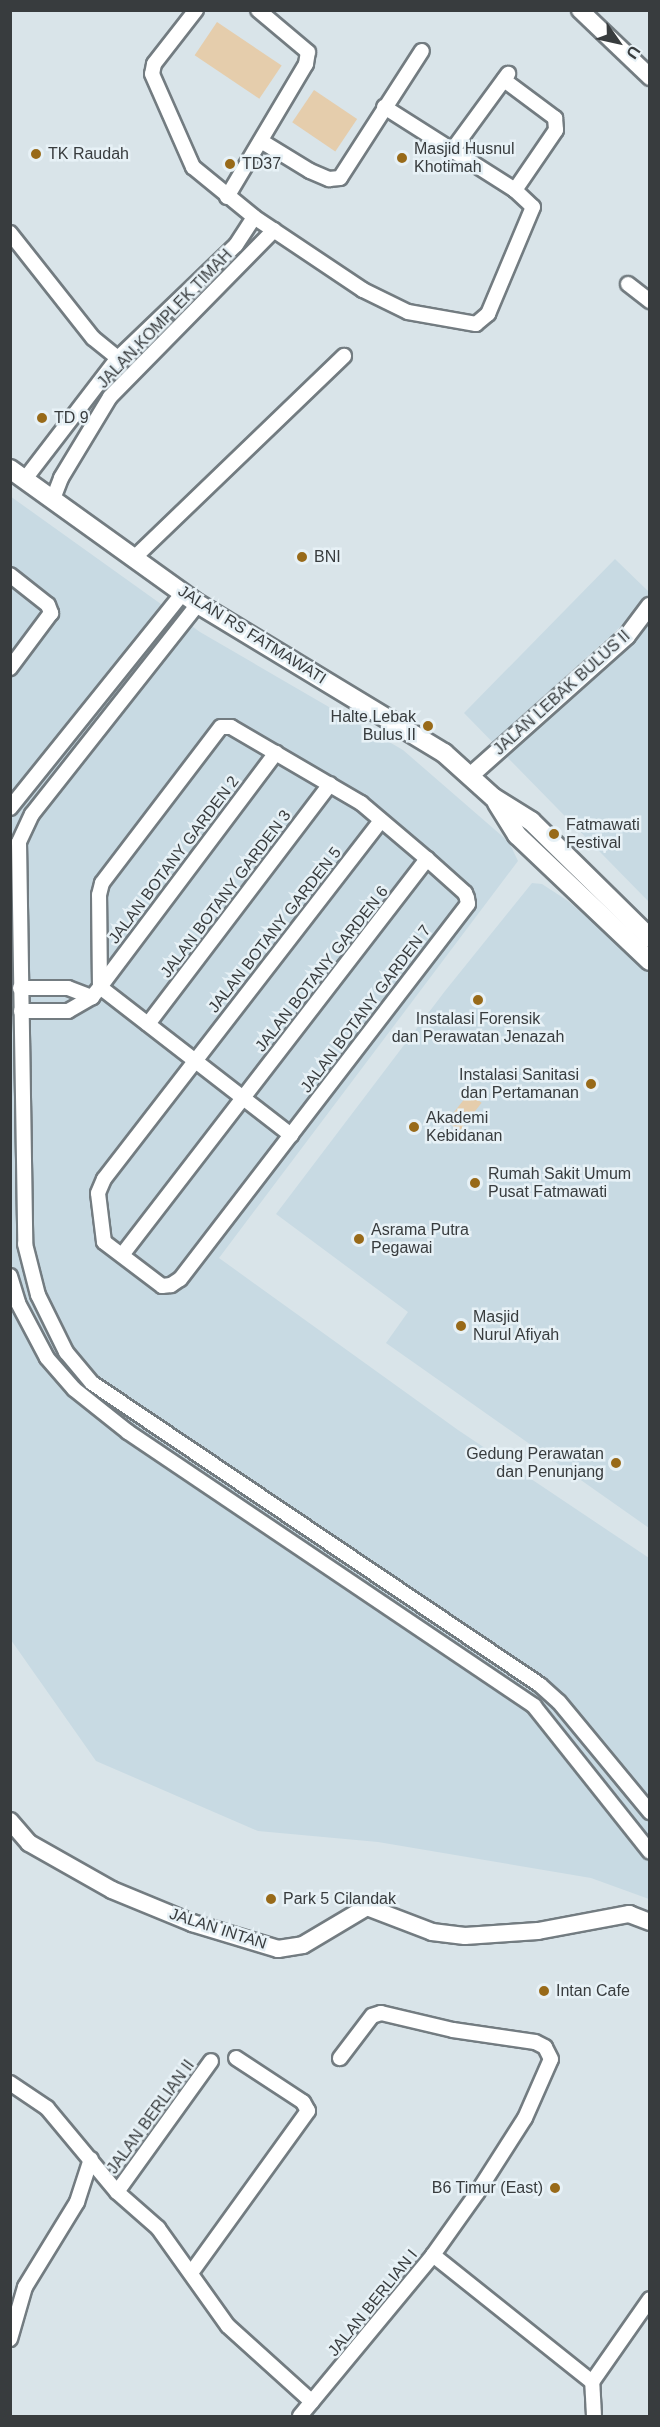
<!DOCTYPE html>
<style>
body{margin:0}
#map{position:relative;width:660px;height:2427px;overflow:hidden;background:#d9e4e9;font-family:Helvetica,sans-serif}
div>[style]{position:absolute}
.built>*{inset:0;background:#c8dae3}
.green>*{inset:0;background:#e5cdac;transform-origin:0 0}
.roads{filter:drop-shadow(2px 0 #737c81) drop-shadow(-2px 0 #737c81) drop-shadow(0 2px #737c81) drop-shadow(0 -2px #737c81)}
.minor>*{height:14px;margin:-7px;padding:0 7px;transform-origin:7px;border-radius:7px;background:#fff}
.tertiary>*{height:16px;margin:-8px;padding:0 8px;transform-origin:8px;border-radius:8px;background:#fff}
.secondary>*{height:18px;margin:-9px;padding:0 9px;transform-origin:9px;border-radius:9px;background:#fff}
.dots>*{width:16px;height:16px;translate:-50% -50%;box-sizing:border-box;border:3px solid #e7f1f6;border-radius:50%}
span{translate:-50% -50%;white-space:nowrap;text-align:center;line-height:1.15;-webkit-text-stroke:5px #e7f1f6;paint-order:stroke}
.poi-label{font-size:16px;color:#383c3e}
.left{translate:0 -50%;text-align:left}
.right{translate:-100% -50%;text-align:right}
.street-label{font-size:16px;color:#383c3e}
.frame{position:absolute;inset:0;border:12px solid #383c3e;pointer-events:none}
.north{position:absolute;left:588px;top:12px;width:60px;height:60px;-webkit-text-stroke:4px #e7f1f6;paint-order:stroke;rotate:124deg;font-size:16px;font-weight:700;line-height:24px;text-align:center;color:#383c3e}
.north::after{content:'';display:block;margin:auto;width:21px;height:27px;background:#383c3e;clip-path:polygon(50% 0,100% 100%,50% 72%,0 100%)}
</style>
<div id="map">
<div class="built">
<i style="clip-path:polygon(10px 496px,200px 632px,403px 750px,509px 842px,518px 861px,219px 1258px,458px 1430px,649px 1558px,649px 1899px,591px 1878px,378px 1842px,258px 1831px,96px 1761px,11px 1640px)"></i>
<i style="clip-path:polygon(615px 559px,649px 592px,649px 902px,464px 713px)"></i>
<i style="clip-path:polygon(532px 883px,542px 884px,568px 901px,649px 970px,649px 1528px,386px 1343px,408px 1312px,276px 1214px,445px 991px)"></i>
</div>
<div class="green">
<i style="left:217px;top:22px;width:78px;height:40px;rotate:34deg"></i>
<i style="left:314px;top:90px;width:52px;height:39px;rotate:34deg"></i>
<i style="left:469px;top:1093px;width:16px;height:36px;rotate:38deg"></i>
</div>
<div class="roads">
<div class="minor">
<i style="left:196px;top:10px;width:68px;rotate:127.9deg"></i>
<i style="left:154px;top:64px;width:10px;rotate:101deg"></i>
<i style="left:152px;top:74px;width:102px;rotate:66.2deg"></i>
<i style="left:193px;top:167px;width:79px;rotate:39.3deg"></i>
<i style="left:254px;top:217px;width:131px;rotate:33.8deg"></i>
<i style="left:363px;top:290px;width:50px;rotate:26.1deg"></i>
<i style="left:408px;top:312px;width:69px;rotate:10deg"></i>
<i style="left:476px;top:324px;width:16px;rotate:-40deg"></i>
<i style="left:488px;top:314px;width:116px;rotate:-67.2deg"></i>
<i style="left:533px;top:207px;width:25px;rotate:-137deg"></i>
<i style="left:515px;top:190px;width:155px;rotate:-147.6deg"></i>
<i style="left:504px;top:80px;width:64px;rotate:36.7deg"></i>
<i style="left:555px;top:118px;width:12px;rotate:85deg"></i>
<i style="left:556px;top:130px;width:73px;rotate:124.3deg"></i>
<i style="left:261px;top:141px;width:57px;rotate:31.5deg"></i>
<i style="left:310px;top:171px;width:21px;rotate:23deg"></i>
<i style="left:329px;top:179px;width:11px;rotate:-5deg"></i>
<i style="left:340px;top:178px;width:151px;rotate:-57.2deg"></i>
<i style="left:451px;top:152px;width:97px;rotate:-53.8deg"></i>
<i style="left:227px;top:197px;width:155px;rotate:-59.3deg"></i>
<i style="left:306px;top:64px;width:12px;rotate:-81deg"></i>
<i style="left:308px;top:52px;width:65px;rotate:-140deg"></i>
<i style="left:10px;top:233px;width:134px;rotate:51.7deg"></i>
<i style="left:93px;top:338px;width:32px;rotate:39deg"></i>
<i style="left:628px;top:284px;width:28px;rotate:38deg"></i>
<i style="left:25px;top:479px;width:153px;rotate:-52.5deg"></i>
<i style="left:118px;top:358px;width:163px;rotate:-43.8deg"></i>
<i style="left:236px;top:245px;width:33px;rotate:-57deg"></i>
<i style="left:53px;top:499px;width:22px;rotate:-69deg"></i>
<i style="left:61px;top:478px;width:95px;rotate:-58.8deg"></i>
<i style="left:110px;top:397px;width:234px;rotate:-45.5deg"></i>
<i style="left:133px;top:559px;width:293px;rotate:-43.9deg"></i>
<i style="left:10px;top:575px;width:48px;rotate:38.3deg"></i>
<i style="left:48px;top:605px;width:9px;rotate:69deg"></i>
<i style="left:51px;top:613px;width:69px;rotate:126.7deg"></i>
<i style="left:198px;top:604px;width:268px;rotate:128.3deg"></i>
<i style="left:32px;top:814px;width:31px;rotate:115deg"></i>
<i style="left:19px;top:842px;width:402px;rotate:89.1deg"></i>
<i style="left:25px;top:1244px;width:53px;rotate:75.7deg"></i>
<i style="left:38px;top:1295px;width:64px;rotate:63.8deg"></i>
<i style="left:66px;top:1352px;width:40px;rotate:50deg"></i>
<i style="left:92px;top:1383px;width:540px;rotate:33.98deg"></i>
<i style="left:540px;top:1685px;width:25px;rotate:42deg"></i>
<i style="left:559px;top:1702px;width:143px;rotate:50.4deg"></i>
<i style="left:10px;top:808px;width:276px;rotate:-51.2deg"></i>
<i style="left:100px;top:987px;width:92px;rotate:-90.6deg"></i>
<i style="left:99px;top:895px;width:12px;rotate:-76deg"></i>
<i style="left:102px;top:883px;width:196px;rotate:-52.7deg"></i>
<i style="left:221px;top:727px;width:10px"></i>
<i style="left:231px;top:727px;width:151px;rotate:30.3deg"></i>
<i style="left:361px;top:803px;width:87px;rotate:40.3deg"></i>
<i style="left:427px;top:859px;width:51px;rotate:41.8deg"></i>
<i style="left:465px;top:893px;width:5px;rotate:68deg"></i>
<i style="left:467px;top:898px;width:6px;rotate:81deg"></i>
<i style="left:468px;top:904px;width:473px;rotate:127.5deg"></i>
<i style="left:180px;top:1279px;width:11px;rotate:146deg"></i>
<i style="left:171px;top:1285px;width:9px;rotate:174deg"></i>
<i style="left:162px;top:1286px;width:73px;rotate:-142.8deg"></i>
<i style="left:104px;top:1242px;width:49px;rotate:-97deg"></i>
<i style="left:98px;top:1193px;width:15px;rotate:-67deg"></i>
<i style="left:104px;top:1179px;width:453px;rotate:-52.3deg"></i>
<i style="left:100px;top:987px;width:293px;rotate:-53.1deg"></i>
<i style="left:20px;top:988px;width:48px"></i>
<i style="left:68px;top:988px;width:26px;rotate:21deg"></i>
<i style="left:21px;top:1011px;width:47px"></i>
<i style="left:68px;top:1011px;width:28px;rotate:-30deg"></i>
<i style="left:92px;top:997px;width:13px;rotate:-51deg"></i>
<i style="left:100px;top:987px;width:242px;rotate:37.8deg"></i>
<i style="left:148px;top:1024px;width:301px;rotate:-52.8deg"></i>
<i style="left:122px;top:1255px;width:500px;rotate:-52.4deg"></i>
<i style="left:10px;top:1276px;width:28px;rotate:73deg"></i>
<i style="left:18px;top:1303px;width:62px;rotate:62.2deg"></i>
<i style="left:47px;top:1358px;width:41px;rotate:48.9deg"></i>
<i style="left:74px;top:1389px;width:69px;rotate:38.5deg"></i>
<i style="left:128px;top:1432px;width:490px;rotate:34deg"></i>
<i style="left:534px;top:1706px;width:186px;rotate:51.5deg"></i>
<i style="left:10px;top:2083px;width:45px;rotate:34deg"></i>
<i style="left:47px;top:2108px;width:109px;rotate:50.2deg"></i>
<i style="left:117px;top:2192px;width:55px;rotate:41.3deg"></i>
<i style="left:158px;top:2228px;width:120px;rotate:54.5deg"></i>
<i style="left:228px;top:2326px;width:113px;rotate:42.1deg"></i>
<i style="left:117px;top:2192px;width:161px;rotate:-54.3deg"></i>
<i style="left:433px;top:2255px;width:203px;rotate:38.6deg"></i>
<i style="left:191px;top:2273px;width:200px;rotate:-54.2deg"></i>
<i style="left:308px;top:2111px;width:10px;rotate:-119deg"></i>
<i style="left:303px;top:2102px;width:80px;rotate:-146.7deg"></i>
<i style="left:10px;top:2339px;width:54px;rotate:-73.9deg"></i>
<i style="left:25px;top:2287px;width:100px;rotate:-58.5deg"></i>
<i style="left:77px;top:2202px;width:45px;rotate:-72deg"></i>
<i style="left:300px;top:2416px;width:209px;rotate:-50.4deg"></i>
<i style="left:433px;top:2255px;width:76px;rotate:-54.6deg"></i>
<i style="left:477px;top:2193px;width:89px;rotate:-57.4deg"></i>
<i style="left:525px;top:2118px;width:64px;rotate:-66.2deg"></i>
<i style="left:551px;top:2059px;width:13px;rotate:-117deg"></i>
<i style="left:545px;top:2047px;width:11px;rotate:-153deg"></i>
<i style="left:535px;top:2042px;width:83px;rotate:-171.7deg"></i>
<i style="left:453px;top:2030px;width:74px;rotate:-166.7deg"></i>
<i style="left:381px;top:2013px;width:9px;rotate:162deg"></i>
<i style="left:372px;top:2016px;width:53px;rotate:127.3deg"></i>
<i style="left:594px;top:2416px;width:34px;rotate:-93deg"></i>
<i style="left:592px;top:2382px;width:101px;rotate:-55.1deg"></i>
</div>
<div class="tertiary">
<i style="left:580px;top:10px;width:97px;rotate:43.7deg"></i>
<i style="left:470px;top:776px;width:210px;rotate:-41.7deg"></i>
<i style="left:627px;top:636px;width:38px;rotate:-53deg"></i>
<i style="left:10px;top:1821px;width:29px;rotate:49deg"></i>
<i style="left:29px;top:1843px;width:95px;rotate:29.5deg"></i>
<i style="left:112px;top:1890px;width:87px;rotate:22.4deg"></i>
<i style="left:192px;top:1923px;width:90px;rotate:16.8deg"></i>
<i style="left:278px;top:1949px;width:25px;rotate:-9deg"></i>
<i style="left:303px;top:1945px;width:74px;rotate:-30.7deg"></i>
<i style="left:367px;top:1907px;width:70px;rotate:21deg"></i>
<i style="left:432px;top:1932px;width:33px;rotate:7deg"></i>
<i style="left:465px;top:1936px;width:73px;rotate:-3.9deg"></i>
<i style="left:538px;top:1931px;width:93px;rotate:-10.6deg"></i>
<i style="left:629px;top:1914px;width:22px;rotate:21deg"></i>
</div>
<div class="secondary">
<i style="left:10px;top:469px;width:231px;rotate:35.7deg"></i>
<i style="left:198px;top:604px;width:288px;rotate:31.2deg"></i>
<i style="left:444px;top:753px;width:67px;rotate:42deg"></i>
<i style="left:494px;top:798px;width:44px;rotate:31.9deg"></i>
<i style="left:531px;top:821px;width:167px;rotate:44.5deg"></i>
<i style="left:497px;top:803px;width:38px;rotate:58deg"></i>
<i style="left:517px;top:835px;width:183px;rotate:43.5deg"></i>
</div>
</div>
<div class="dots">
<i style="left:36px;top:154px;background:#986a19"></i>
<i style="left:402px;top:158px;background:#986a19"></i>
<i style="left:230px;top:164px;background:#986a19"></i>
<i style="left:42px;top:418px;background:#986a19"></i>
<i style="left:302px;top:557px;background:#986a19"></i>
<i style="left:428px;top:726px;background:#986a19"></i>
<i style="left:554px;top:834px;background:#986a19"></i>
<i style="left:478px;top:1000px;background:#986a19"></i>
<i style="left:591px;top:1084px;background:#986a19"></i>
<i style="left:414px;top:1127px;background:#986a19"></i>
<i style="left:475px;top:1183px;background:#986a19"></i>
<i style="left:359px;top:1239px;background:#986a19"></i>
<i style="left:461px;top:1326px;background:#986a19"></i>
<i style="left:616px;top:1463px;background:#986a19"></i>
<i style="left:271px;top:1899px;background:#986a19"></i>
<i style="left:544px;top:1991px;background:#986a19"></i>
<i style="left:555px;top:2188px;background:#986a19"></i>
</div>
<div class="poi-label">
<span class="left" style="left:414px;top:158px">Masjid Husnul<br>Khotimah</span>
<span class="left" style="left:48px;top:154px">TK Raudah</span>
<span class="left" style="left:242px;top:164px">TD37</span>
<span class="left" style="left:54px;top:418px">TD 9</span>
<span class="left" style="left:314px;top:557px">BNI</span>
<span class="right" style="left:416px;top:726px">Halte Lebak<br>Bulus II</span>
<span class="left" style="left:566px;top:834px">Fatmawati<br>Festival</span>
<span style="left:478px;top:1028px">Instalasi Forensik<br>dan Perawatan Jenazah</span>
<span class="right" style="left:579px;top:1084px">Instalasi Sanitasi<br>dan Pertamanan</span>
<span class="left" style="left:426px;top:1127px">Akademi<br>Kebidanan</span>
<span class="left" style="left:488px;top:1183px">Rumah Sakit Umum<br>Pusat Fatmawati</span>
<span class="left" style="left:371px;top:1239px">Asrama Putra<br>Pegawai</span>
<span class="left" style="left:473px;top:1326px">Masjid<br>Nurul Afiyah</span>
<span class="right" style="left:604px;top:1463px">Gedung Perawatan<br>dan Penunjang</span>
<span class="left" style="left:283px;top:1899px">Park 5 Cilandak</span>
<span class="left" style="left:556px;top:1991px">Intan Cafe</span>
<span class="right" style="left:543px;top:2188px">B6 Timur (East)</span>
</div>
<div class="street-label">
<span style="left:165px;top:319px;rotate:-46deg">JALAN KOMPLEK TIMAH</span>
<span style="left:252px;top:635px;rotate:32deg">JALAN RS FATMAWATI</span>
<span style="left:562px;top:693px;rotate:-42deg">JALAN LEBAK BULUS II</span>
<span style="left:174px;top:860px;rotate:-53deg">JALAN BOTANY GARDEN 2</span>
<span style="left:226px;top:894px;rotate:-53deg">JALAN BOTANY GARDEN 3</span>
<span style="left:275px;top:930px;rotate:-52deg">JALAN BOTANY GARDEN 5</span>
<span style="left:322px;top:969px;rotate:-52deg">JALAN BOTANY GARDEN 6</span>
<span style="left:366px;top:1009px;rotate:-53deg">JALAN BOTANY GARDEN 7</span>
<span style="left:218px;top:1929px;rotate:18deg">JALAN INTAN</span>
<span style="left:151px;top:2117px;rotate:-54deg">JALAN BERLIAN II</span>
<span style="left:373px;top:2303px;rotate:-51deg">JALAN BERLIAN I</span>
</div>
<div class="frame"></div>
<div class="north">U</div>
</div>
